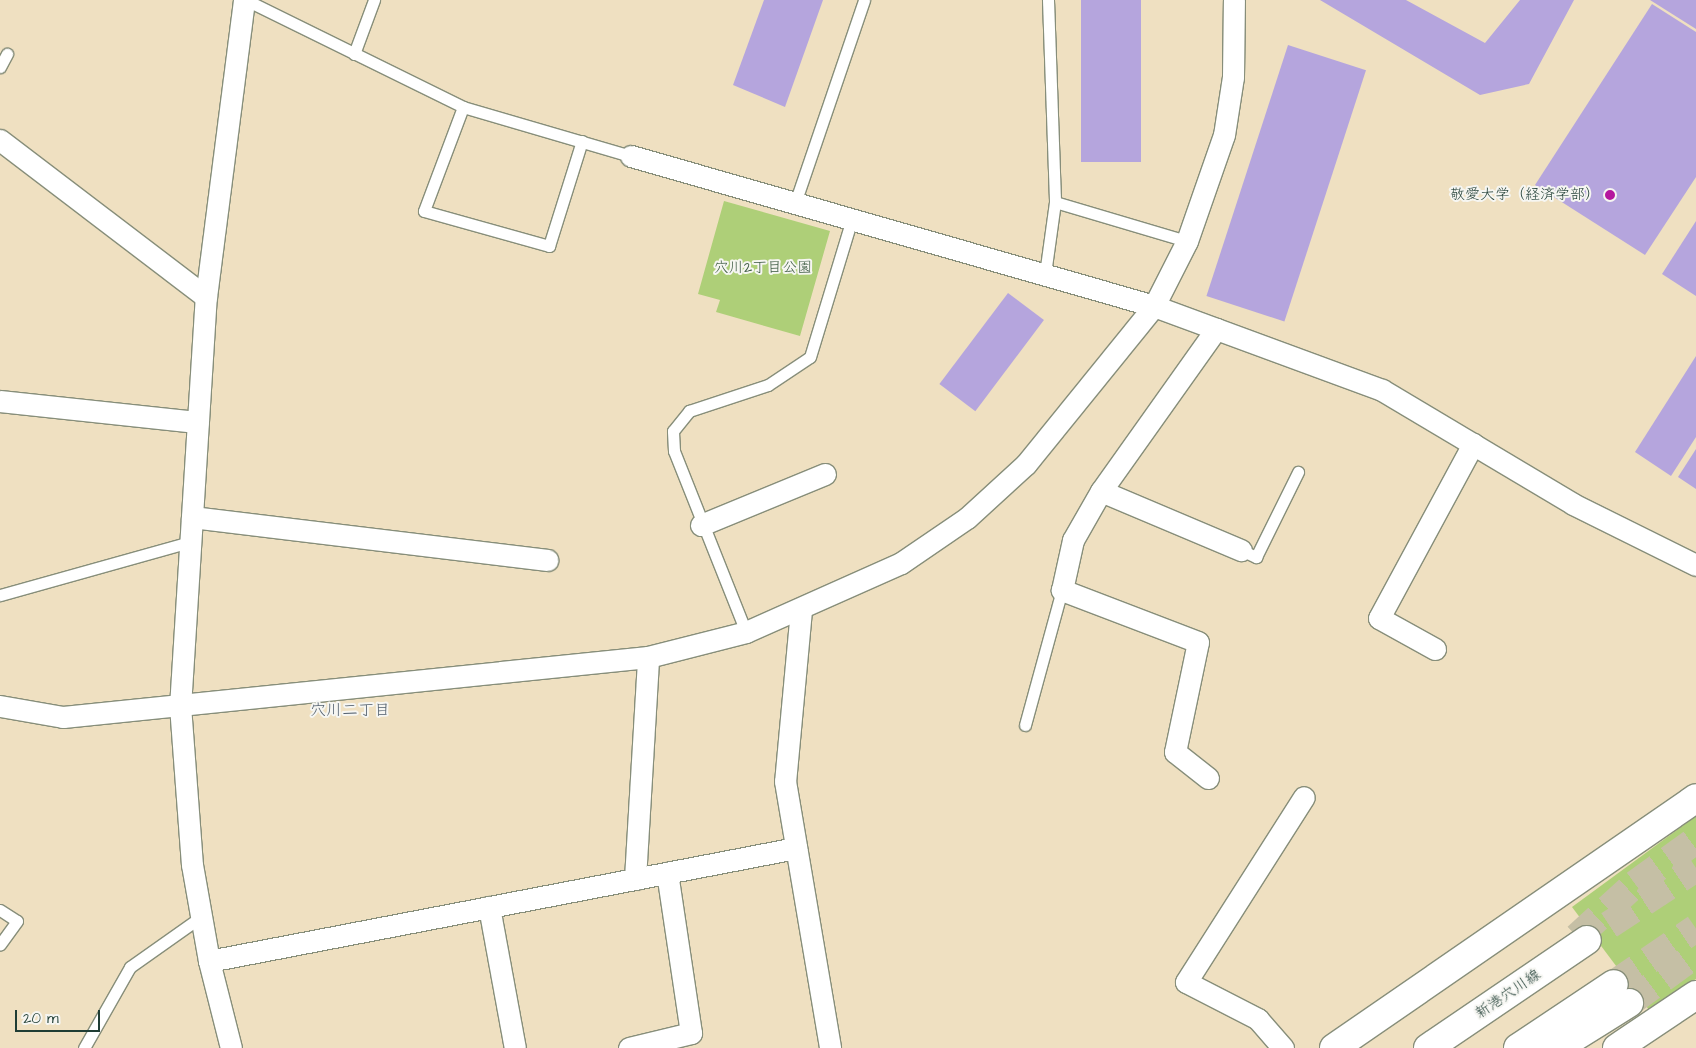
<!DOCTYPE html>
<meta charset="utf-8">
<style>
body{margin:0}
#map{position:relative;width:1696px;height:1048px;overflow:hidden;background:#efe0c1;font-family:"Architects Daughter","Klee One",sans-serif}
div>[style]{position:absolute}
.green>*{inset:0;background:#aecf78}
.building>*{inset:0;background:#b5a5dd;transform-origin:0 0}
.tertiary-tunnel>*{height:28px;margin-top:-14px;transform-origin:0;background:repeating-linear-gradient(90deg,#c5bfa5 0 28px,transparent 0 42px)}
.roads{filter:drop-shadow(1px 0 #878e7a) drop-shadow(-1px 0 #878e7a) drop-shadow(0 1px #878e7a) drop-shadow(0 -1px #878e7a)}
.service>*{height:11px;margin:-5.5px;padding:0 5.5px;transform-origin:5.5px;border-radius:5.5px;background:#fff}
.minor>*{height:21px;margin:-10.5px;padding:0 10.5px;transform-origin:10.5px;border-radius:10.5px;background:#fff}
.tertiary>*{height:28px;margin:-14px;padding:0 14px;transform-origin:14px;border-radius:14px;background:#fff}
.dots>*{width:14px;height:14px;translate:-50% -50%;box-sizing:border-box;border:2px solid #f6f6f2;border-radius:50%}
span{translate:-50% -50%;white-space:nowrap;text-align:center;line-height:1.15;-webkit-text-stroke:4px #f6f6f2;paint-order:stroke}
.poi-label{font-size:15px;color:#1f3d34}
.right{translate:-100% -50%;text-align:right}
.park-label{font-size:15px;color:#3c5a42}
.street-label{font-size:15px;color:#1f3d34}
.neighbourhood-label{font-size:16px;color:#54616f}
.scale{position:absolute;left:15px;top:1010px;width:85px;height:22px;box-sizing:border-box;border:2px solid #1f3d34;border-top:0;padding-left:6px;font-size:15px;line-height:18px;white-space:nowrap;color:#1f3d34;-webkit-text-stroke:4px #f6f6f2;paint-order:stroke}
</style>
<div id="map">
<div class="green">
<i style="clip-path:polygon(724px 201px,830px 231px,800px 336px,716px 312px,720px 300px,698px 294px)"></i>
<i style="clip-path:polygon(1696px 816px,1696px 979px,1649px 1010px,1572px 907px)"></i>
</div>
<div class="building">
<i style="clip-path:polygon(764px 0,823px 0,785px 107px,733px 85px)"></i>
<i style="left:1081px;top:0;width:60px;height:162px"></i>
<i style="clip-path:polygon(1320px 0,1406px 0,1485px 43px,1520px 0,1574px 0,1529px 84px,1480px 95px)"></i>
<i style="clip-path:polygon(1650px 0,1696px 0,1696px 29px)"></i>
<i style="clip-path:polygon(1652px 4px,1696px 32px,1696px 177px,1645px 255px,1535px 185px)"></i>
<i style="left:1288px;top:45px;width:82px;height:264px;rotate:18deg"></i>
<i style="clip-path:polygon(1696px 221px,1696px 296px,1662px 274px)"></i>
<i style="left:1008px;top:293px;width:45px;height:114px;rotate:37deg"></i>
<i style="clip-path:polygon(1696px 356px,1696px 437px,1671px 476px,1635px 452px)"></i>
<i style="clip-path:polygon(1696px 449px,1696px 489px,1678px 477px)"></i>
</div>
<div class="tertiary-tunnel">
<i style="left:1609px;top:925px;width:104px;rotate:-33.2deg"></i>
<i style="left:1577px;top:937px;width:79px;rotate:-42.4deg"></i>
<i style="left:1635px;top:884px;width:75px;rotate:-35.8deg"></i>
<i style="left:1614px;top:984px;width:99px;rotate:-34.3deg"></i>
<i style="left:1629px;top:1003px;width:83px;rotate:-36.2deg"></i>
</div>
<div class="roads">
<div class="service">
<i style="left:246px;top:0;width:242px;rotate:26.2deg"></i>
<i style="left:463px;top:107px;width:175px;rotate:16.3deg"></i>
<i style="left:1048px;top:0;width:202px;rotate:88deg"></i>
<i style="left:1055px;top:202px;width:138px;rotate:16.5deg"></i>
<i style="left:354px;top:54px;width:58px;rotate:-69.7deg"></i>
<i style="left:0;top:67px;width:15px;rotate:-62deg"></i>
<i style="left:463px;top:107px;width:111px;rotate:110.6deg"></i>
<i style="left:424px;top:211px;width:130px;rotate:15.6deg"></i>
<i style="left:549px;top:246px;width:110px;rotate:-72.6deg"></i>
<i style="left:795px;top:203px;width:214px;rotate:-71.2deg"></i>
<i style="left:1045px;top:274px;width:73px;rotate:-82.1deg"></i>
<i style="left:1241px;top:550px;width:17px;rotate:25deg"></i>
<i style="left:1256px;top:557px;width:95px;rotate:-63.7deg"></i>
<i style="left:0;top:595px;width:197px;rotate:-15.6deg"></i>
<i style="left:746px;top:632px;width:195px;rotate:-111.7deg"></i>
<i style="left:674px;top:451px;width:20px;rotate:-93deg"></i>
<i style="left:673px;top:431px;width:26px;rotate:-51deg"></i>
<i style="left:689px;top:411px;width:83px;rotate:-18.2deg"></i>
<i style="left:768px;top:385px;width:50px;rotate:-33.7deg"></i>
<i style="left:810px;top:357px;width:144px;rotate:-73.1deg"></i>
<i style="left:1025px;top:725px;width:140px;rotate:-74.7deg"></i>
<i style="left:0;top:910px;width:20px;rotate:33deg"></i>
<i style="left:17px;top:921px;width:29px;rotate:126deg"></i>
<i style="left:84px;top:1048px;width:93px;rotate:-60.4deg"></i>
<i style="left:130px;top:967px;width:87px;rotate:-35.2deg"></i>
</div>
<div class="minor">
<i style="left:0;top:140px;width:259px;rotate:37.3deg"></i>
<i style="left:631px;top:156px;width:544px;rotate:16deg"></i>
<i style="left:1154px;top:306px;width:243px;rotate:20.2deg"></i>
<i style="left:1382px;top:390px;width:222px;rotate:30.8deg"></i>
<i style="left:1573px;top:504px;width:137px;rotate:26.4deg"></i>
<i style="left:0;top:401px;width:199px;rotate:6.1deg"></i>
<i style="left:1101px;top:491px;width:152px;rotate:22.9deg"></i>
<i style="left:192px;top:517px;width:358px;rotate:6.9deg"></i>
<i style="left:701px;top:525px;width:134px;rotate:-22.4deg"></i>
<i style="left:801px;top:610px;width:172px;rotate:95.3deg"></i>
<i style="left:785px;top:781px;width:271px;rotate:80.4deg"></i>
<i style="left:1435px;top:649px;width:64px;rotate:-151deg"></i>
<i style="left:1379px;top:618px;width:198px;rotate:-61.6deg"></i>
<i style="left:0;top:706px;width:64px;rotate:9.9deg"></i>
<i style="left:63px;top:717px;width:588px;rotate:-5.86deg"></i>
<i style="left:648px;top:657px;width:101px;rotate:-14.3deg"></i>
<i style="left:746px;top:632px;width:170px;rotate:-24deg"></i>
<i style="left:901px;top:563px;width:80px;rotate:-34.3deg"></i>
<i style="left:967px;top:518px;width:80px;rotate:-42.5deg"></i>
<i style="left:1026px;top:464px;width:203px;rotate:-51deg"></i>
<i style="left:1154px;top:306px;width:73px;rotate:-63.1deg"></i>
<i style="left:1187px;top:241px;width:112px;rotate:-70.8deg"></i>
<i style="left:1224px;top:135px;width:59px;rotate:-81.2deg"></i>
<i style="left:1233px;top:77px;width:77px;rotate:-89.3deg"></i>
<i style="left:1208px;top:778px;width:42px;rotate:-141.8deg"></i>
<i style="left:1175px;top:752px;width:112px;rotate:-78.2deg"></i>
<i style="left:1198px;top:642px;width:146px;rotate:-159.1deg"></i>
<i style="left:1062px;top:590px;width:51px;rotate:-77.6deg"></i>
<i style="left:1073px;top:540px;width:56px;rotate:-60.3deg"></i>
<i style="left:1101px;top:491px;width:199px;rotate:-54.6deg"></i>
<i style="left:635px;top:879px;width:222px;rotate:-86.6deg"></i>
<i style="left:489px;top:907px;width:143px;rotate:79.6deg"></i>
<i style="left:209px;top:961px;width:598px;rotate:-10.9deg"></i>
<i style="left:231px;top:1048px;width:90px;rotate:-104.2deg"></i>
<i style="left:209px;top:961px;width:97px;rotate:-100deg"></i>
<i style="left:192px;top:865px;width:158px;rotate:-94.3deg"></i>
<i style="left:180px;top:707px;width:411px;rotate:-86.4deg"></i>
<i style="left:206px;top:297px;width:299px;rotate:-82.7deg"></i>
<i style="left:629px;top:1048px;width:64px;rotate:-13.6deg"></i>
<i style="left:691px;top:1033px;width:162px;rotate:-98.5deg"></i>
<i style="left:1283px;top:1048px;width:38px;rotate:-131deg"></i>
<i style="left:1258px;top:1019px;width:81px;rotate:-152.8deg"></i>
<i style="left:1186px;top:982px;width:219px;rotate:-57.5deg"></i>
</div>
<div class="tertiary">
<i style="left:1334px;top:1048px;width:440px;rotate:-34.6deg"></i>
<i style="left:1428px;top:1048px;width:192px;rotate:-34.2deg"></i>
<i style="left:1518px;top:1048px;width:115px;rotate:-33.7deg"></i>
<i style="left:1557px;top:1048px;width:85px;rotate:-32deg"></i>
<i style="left:1617px;top:1048px;width:95px;rotate:-33.9deg"></i>
</div>
</div>
<div class="dots">
<i style="left:1610px;top:195px;background:#b5179e"></i>
</div>
<div class="poi-label">
<span class="right" style="left:1600px;top:195px">敬愛大学（経済学部）</span>
</div>
<div class="park-label">
<span style="left:763px;top:268px">穴川2丁目公園</span>
</div>
<div class="street-label">
<span style="left:1508px;top:994px;rotate:-34deg">新港穴川線</span>
</div>
<div class="neighbourhood-label">
<span style="left:350px;top:710px">穴川二丁目</span>
</div>
<div class="scale">20 m</div>
</div>
